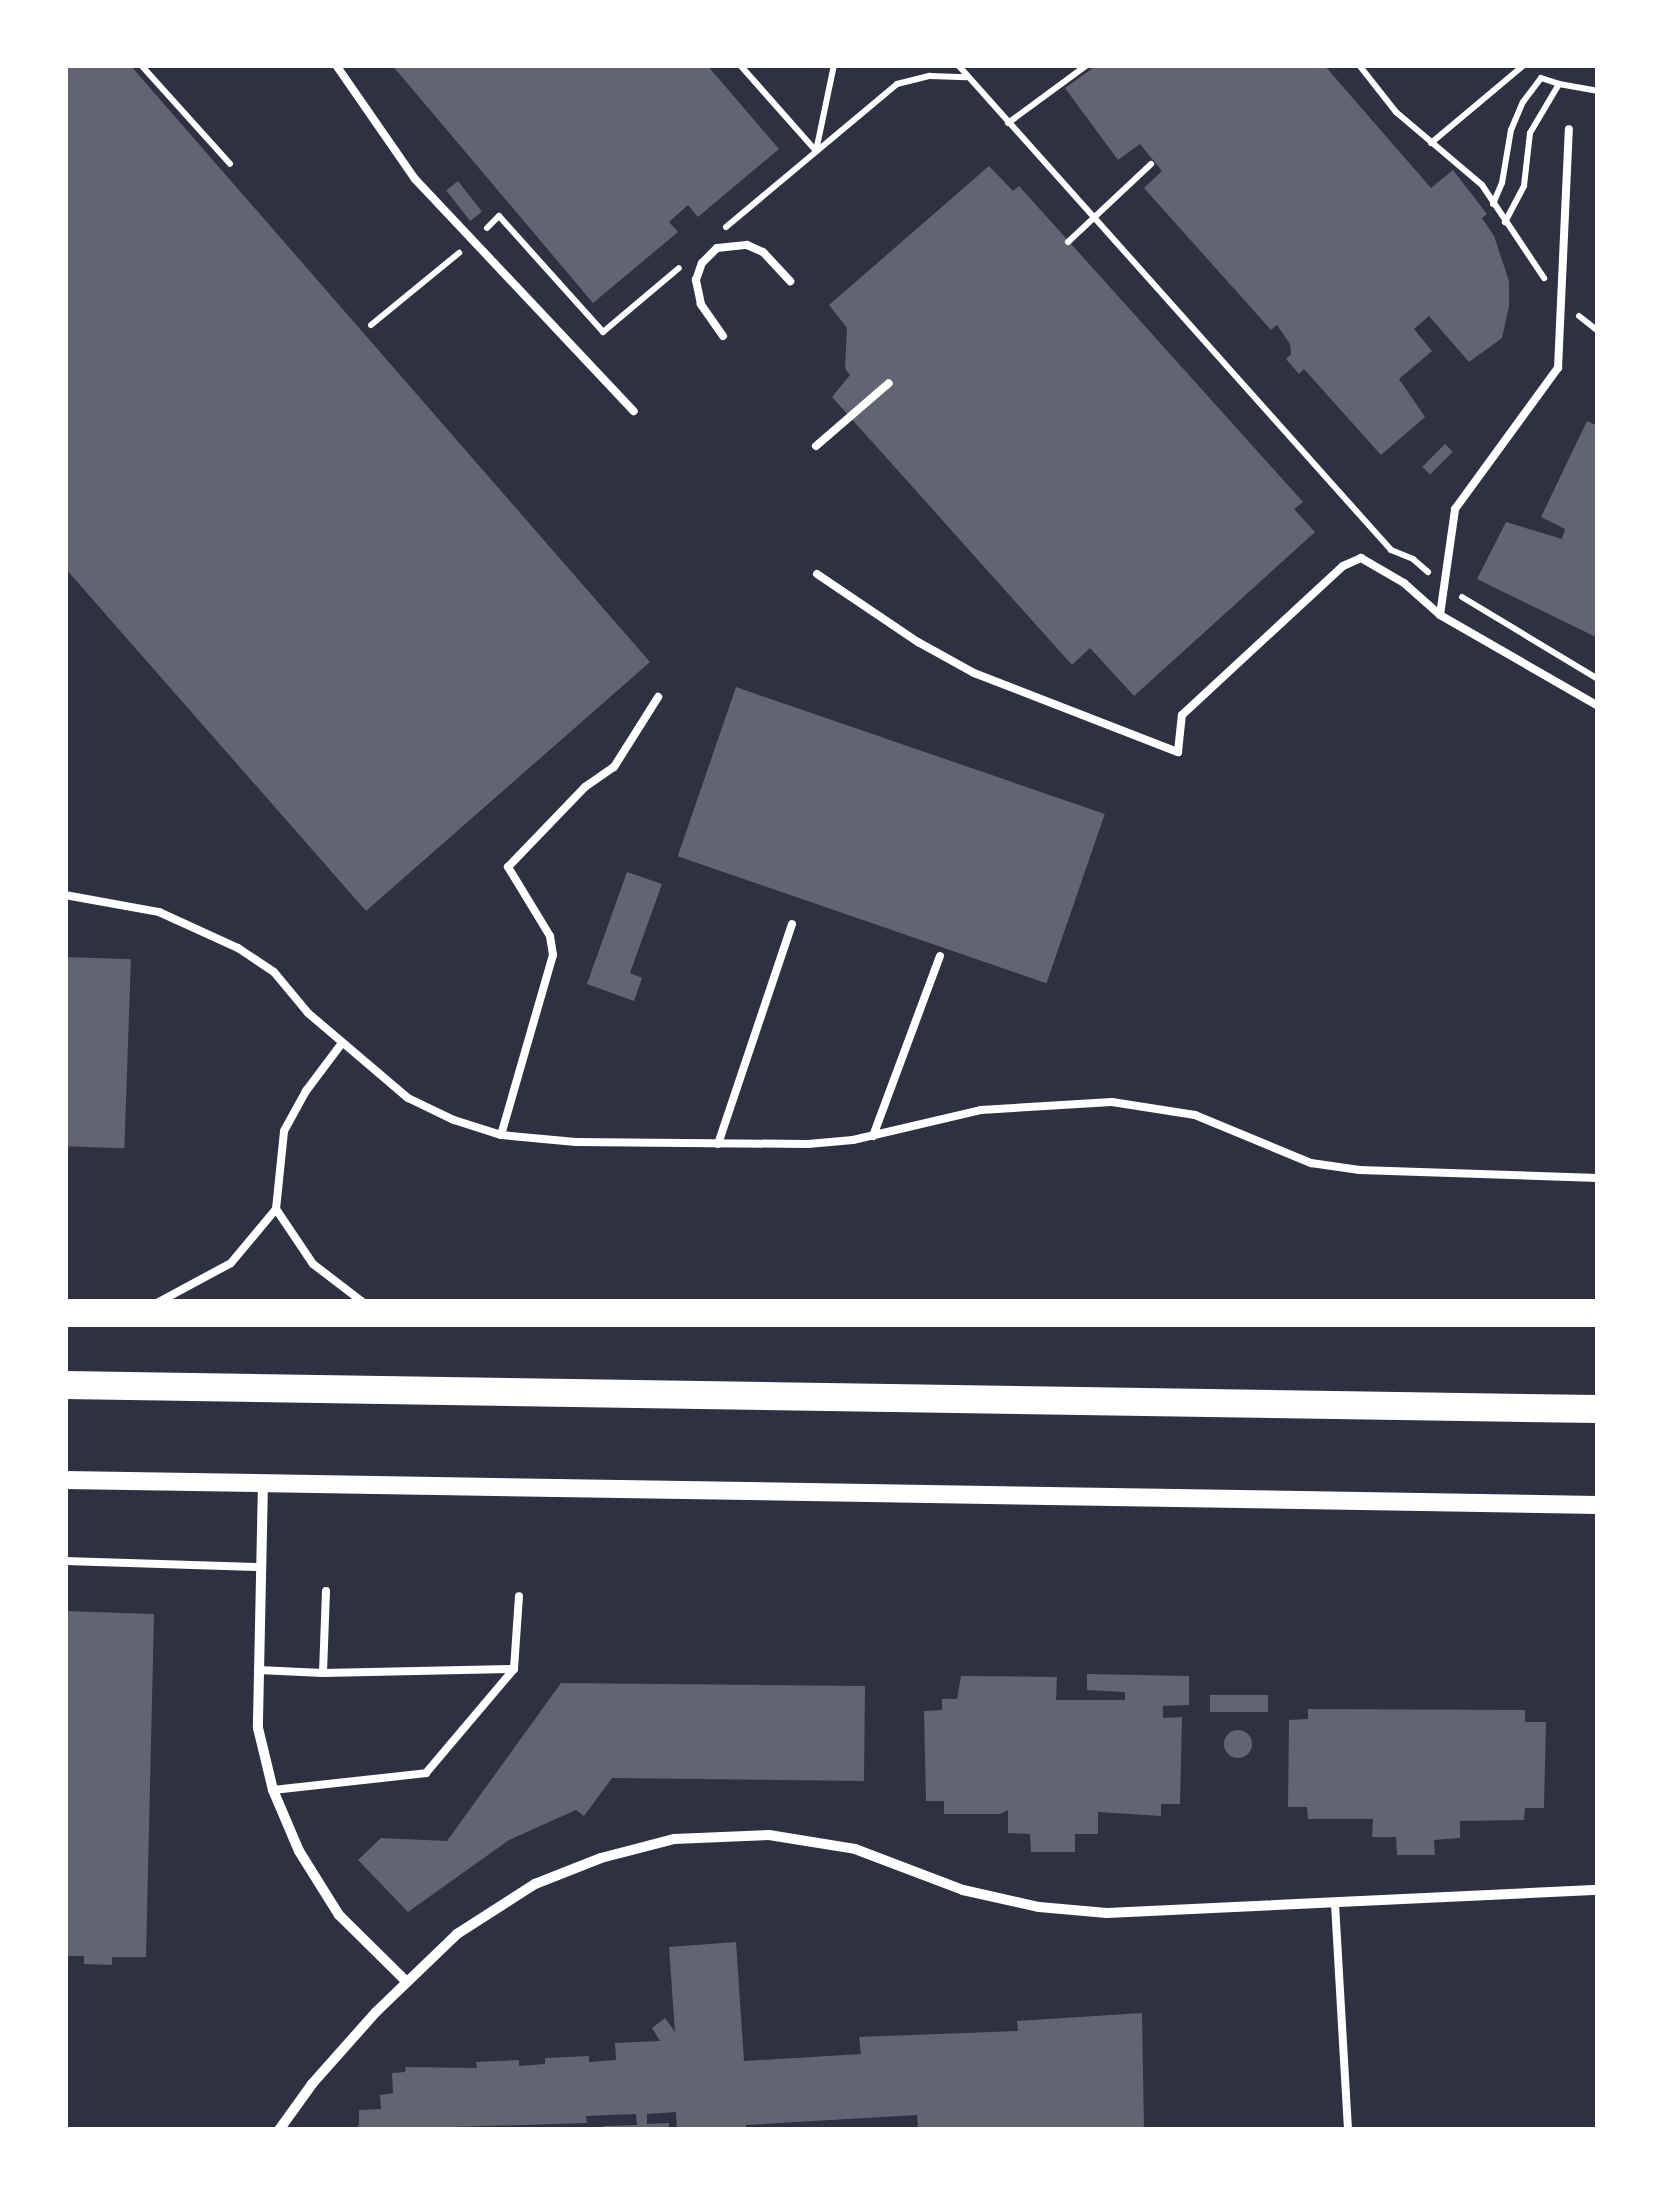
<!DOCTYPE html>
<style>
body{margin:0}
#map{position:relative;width:1663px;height:2195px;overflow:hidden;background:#2d3142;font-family:Mulish,sans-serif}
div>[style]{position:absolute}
.building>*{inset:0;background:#626471;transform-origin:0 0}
.round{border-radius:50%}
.path>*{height:6px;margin:-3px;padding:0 3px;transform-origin:3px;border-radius:3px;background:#fff}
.service>*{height:8px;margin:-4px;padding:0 4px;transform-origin:4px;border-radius:4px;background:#fff}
.minor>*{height:10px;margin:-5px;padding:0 5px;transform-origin:5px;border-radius:5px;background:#fff}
.tertiary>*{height:18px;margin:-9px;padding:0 9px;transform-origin:9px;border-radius:9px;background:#fff}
.trunk>*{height:28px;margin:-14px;padding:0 14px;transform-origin:14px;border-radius:14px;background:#fff}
span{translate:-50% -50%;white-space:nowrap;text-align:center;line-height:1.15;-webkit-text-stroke:10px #fff;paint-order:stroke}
.frame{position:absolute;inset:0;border:68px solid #fff;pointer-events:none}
</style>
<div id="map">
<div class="building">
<i style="clip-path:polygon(65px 65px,130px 65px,650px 662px,366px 911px,65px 568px)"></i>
<i style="clip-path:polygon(392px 65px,707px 65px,779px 149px,698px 217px,688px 205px,669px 222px,678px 232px,593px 303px)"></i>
<i style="clip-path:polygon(1097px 65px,1324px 65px,1431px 188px,1453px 170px,1487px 214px,1482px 218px,1494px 236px,1509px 281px,1509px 306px,1502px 338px,1469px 362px,1429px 316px,1414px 329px,1432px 351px,1399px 379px,1425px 417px,1381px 455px,1304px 369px,1299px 374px,1286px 359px,1291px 354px,1290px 344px,1277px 325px,1271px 330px,1144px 188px,1162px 171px,1140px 144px,1118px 160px,1065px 88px)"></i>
<i style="clip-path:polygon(989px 166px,1013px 191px,1019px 186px,1303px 502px,1294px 509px,1315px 532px,1134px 696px,1090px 648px,1072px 665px,832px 397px,850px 375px,845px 368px,847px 328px,829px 305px)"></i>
<i style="left:458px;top:181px;width:39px;height:15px;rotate:52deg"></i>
<i style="clip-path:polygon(1587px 421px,1598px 426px,1598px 638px,1477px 579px,1506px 522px,1562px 539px,1565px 529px,1541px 517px)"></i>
<i style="left:1445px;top:444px;width:11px;height:32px;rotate:45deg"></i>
<i style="left:736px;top:687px;width:390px;height:179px;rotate:19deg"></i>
<i style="clip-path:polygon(627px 872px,662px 884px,630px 973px,642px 978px,634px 1001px,587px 984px)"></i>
<i style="left:65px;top:957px;width:66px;height:189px;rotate:2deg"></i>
<i style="clip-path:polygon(65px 1611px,154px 1614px,146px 1957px,112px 1957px,112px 1965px,84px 1964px,84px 1956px,65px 1956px)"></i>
<i style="clip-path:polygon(1087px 1674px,1189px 1676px,1189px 1705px,1163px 1706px,1163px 1718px,1182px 1717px,1180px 1804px,1161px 1804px,1161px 1816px,1098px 1812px,1098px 1834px,1075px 1834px,1075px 1852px,1031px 1852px,1030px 1834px,1008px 1833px,1008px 1810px,1000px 1814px,944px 1814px,944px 1801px,926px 1801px,924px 1711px,942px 1710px,942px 1699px,957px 1699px,961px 1676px,1057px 1677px,1056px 1700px,1125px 1700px,1125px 1692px,1087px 1690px)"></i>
<i style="clip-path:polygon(561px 1683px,865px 1686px,864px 1781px,612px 1778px,584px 1816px,576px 1810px,509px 1840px,408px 1912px,358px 1860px,381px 1838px,447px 1841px)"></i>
<i style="left:1210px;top:1695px;width:58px;height:17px"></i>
<i style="clip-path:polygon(1308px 1709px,1525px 1710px,1525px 1722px,1546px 1722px,1544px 1808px,1525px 1808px,1524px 1820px,1460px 1821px,1460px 1838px,1434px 1840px,1435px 1855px,1397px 1855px,1396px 1837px,1372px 1837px,1373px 1819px,1308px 1819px,1307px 1807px,1288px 1807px,1289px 1720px,1308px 1719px)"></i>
<i class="round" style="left:1224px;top:1730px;width:28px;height:28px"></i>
<i style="clip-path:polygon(736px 1942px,744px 2061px,861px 2054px,859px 2037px,1018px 2031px,1017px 2021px,1142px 2013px,1144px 2130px,918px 2130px,917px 2115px,746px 2125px,746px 2130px,677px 2130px,676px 2112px,647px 2114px,647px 2124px,669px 2123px,669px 2130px,604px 2130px,603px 2126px,637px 2125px,636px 2114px,586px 2116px,587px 2123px,355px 2130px,359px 2125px,359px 2110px,381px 2109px,380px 2095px,393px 2093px,392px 2073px,405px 2072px,406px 2067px,477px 2068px,476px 2062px,519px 2060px,519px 2066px,545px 2064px,545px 2058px,589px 2056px,589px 2062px,616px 2060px,615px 2043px,660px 2041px,652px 2028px,665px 2018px,675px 2032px,669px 1947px)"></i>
</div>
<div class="path">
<i style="left:141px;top:65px;width:133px;rotate:48deg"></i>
<i style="left:740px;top:65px;width:115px;rotate:48.5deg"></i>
<i style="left:958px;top:65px;width:650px;rotate:48.24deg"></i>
<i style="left:1391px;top:550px;width:24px;rotate:22deg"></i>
<i style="left:1413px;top:559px;width:20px;rotate:41deg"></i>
<i style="left:1359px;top:65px;width:60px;rotate:51.8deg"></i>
<i style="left:1396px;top:112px;width:113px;rotate:40.3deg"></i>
<i style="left:1482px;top:185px;width:112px;rotate:56.3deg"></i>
<i style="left:1559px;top:84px;width:40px;rotate:10deg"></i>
<i style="left:1008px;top:123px;width:98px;rotate:-36.3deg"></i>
<i style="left:1431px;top:143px;width:121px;rotate:-40deg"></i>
<i style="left:816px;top:151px;width:88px;rotate:-78.2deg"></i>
<i style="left:1493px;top:204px;width:23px;rotate:-67deg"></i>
<i style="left:1502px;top:183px;width:54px;rotate:-80.4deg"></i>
<i style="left:1511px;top:130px;width:30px;rotate:-67deg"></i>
<i style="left:1523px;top:102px;width:30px;rotate:-53deg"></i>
<i style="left:1541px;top:78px;width:19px;rotate:18deg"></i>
<i style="left:1559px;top:84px;width:57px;rotate:120.6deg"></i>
<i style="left:1530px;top:133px;width:53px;rotate:96.5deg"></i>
<i style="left:1524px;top:186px;width:41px;rotate:117.8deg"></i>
<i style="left:726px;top:227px;width:223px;rotate:-39.9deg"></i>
<i style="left:897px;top:84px;width:34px;rotate:-14deg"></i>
<i style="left:930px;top:76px;width:36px;rotate:2deg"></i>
<i style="left:487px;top:228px;width:17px;rotate:-45deg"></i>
<i style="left:499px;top:216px;width:156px;rotate:48.1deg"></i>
<i style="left:603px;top:332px;width:99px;rotate:-40.1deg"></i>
<i style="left:1068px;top:242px;width:114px;rotate:-43.2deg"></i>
<i style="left:1579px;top:316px;width:24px;rotate:38deg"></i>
<i style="left:371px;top:325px;width:114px;rotate:-39.3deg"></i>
<i style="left:1462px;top:597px;width:159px;rotate:31.1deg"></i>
</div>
<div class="service">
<i style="left:336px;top:65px;width:139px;rotate:55.3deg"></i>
<i style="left:415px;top:179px;width:319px;rotate:46.7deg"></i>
<i style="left:723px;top:336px;width:39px;rotate:-125deg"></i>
<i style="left:701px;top:304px;width:25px;rotate:-102deg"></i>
<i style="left:696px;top:280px;width:18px;rotate:-71deg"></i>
<i style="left:702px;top:263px;width:21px;rotate:-45deg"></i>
<i style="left:717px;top:248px;width:30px;rotate:-6deg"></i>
<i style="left:747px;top:245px;width:17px;rotate:24deg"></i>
<i style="left:763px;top:252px;width:40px;rotate:47deg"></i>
<i style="left:816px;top:446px;width:96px;rotate:-40.8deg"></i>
<i style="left:817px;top:574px;width:122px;rotate:34deg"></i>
<i style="left:918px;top:642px;width:64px;rotate:29deg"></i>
<i style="left:974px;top:673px;width:219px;rotate:21.2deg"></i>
<i style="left:1178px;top:752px;width:37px;rotate:-84deg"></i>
<i style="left:1182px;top:715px;width:219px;rotate:-42.8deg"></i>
<i style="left:1343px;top:566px;width:20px;rotate:-24deg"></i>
<i style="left:1361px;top:558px;width:50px;rotate:30.2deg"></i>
<i style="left:1404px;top:583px;width:48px;rotate:41.6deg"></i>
<i style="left:1440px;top:615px;width:182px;rotate:29.9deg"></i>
<i style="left:1440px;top:615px;width:107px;rotate:-81.9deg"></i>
<i style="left:1455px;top:509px;width:175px;rotate:-53.9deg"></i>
<i style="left:1558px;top:368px;width:239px;rotate:-87.4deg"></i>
<i style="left:65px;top:895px;width:96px;rotate:10.3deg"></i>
<i style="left:159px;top:912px;width:87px;rotate:24.5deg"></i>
<i style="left:238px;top:948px;width:43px;rotate:33.7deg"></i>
<i style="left:274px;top:972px;width:53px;rotate:50.3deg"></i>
<i style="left:308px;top:1013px;width:131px;rotate:40.4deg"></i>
<i style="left:408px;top:1098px;width:51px;rotate:25.6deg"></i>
<i style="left:454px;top:1120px;width:49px;rotate:17.7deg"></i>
<i style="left:501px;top:1135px;width:75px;rotate:5.3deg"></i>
<i style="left:576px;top:1142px;width:232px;rotate:0.5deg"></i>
<i style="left:808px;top:1144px;width:45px;rotate:-5.1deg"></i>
<i style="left:853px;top:1140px;width:131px;rotate:-13.2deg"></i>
<i style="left:981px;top:1110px;width:131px;rotate:-3.5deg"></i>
<i style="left:1112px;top:1102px;width:84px;rotate:8.9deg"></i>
<i style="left:1195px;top:1115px;width:126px;rotate:22.5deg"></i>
<i style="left:1311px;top:1163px;width:49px;rotate:8.3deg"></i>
<i style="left:1359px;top:1170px;width:239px;rotate:1.9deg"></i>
<i style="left:501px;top:1135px;width:187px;rotate:-73.9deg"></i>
<i style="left:553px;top:955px;width:19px;rotate:-99deg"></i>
<i style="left:550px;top:936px;width:81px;rotate:-121.3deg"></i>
<i style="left:508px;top:867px;width:111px;rotate:-46.1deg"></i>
<i style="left:585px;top:787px;width:35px;rotate:-35deg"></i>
<i style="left:614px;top:767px;width:83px;rotate:-57.8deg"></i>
<i style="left:873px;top:1136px;width:192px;rotate:-69.6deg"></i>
<i style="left:718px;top:1144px;width:232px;rotate:-71.4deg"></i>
<i style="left:276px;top:1209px;width:66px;rotate:56.1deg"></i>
<i style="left:313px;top:1264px;width:64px;rotate:37.4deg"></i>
<i style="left:155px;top:1304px;width:86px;rotate:-28.3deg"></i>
<i style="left:231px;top:1263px;width:70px;rotate:-50.2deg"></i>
<i style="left:276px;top:1209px;width:78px;rotate:-84.1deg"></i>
<i style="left:284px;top:1131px;width:46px;rotate:-61.2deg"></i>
<i style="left:306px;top:1091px;width:60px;rotate:-53.1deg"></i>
<i style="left:65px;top:1561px;width:195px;rotate:1.8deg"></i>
<i style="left:258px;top:1670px;width:65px;rotate:2.6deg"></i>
<i style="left:323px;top:1673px;width:82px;rotate:-87.9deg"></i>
<i style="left:323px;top:1673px;width:191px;rotate:-1.2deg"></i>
<i style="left:273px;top:1790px;width:154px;rotate:-6.3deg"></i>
<i style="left:426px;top:1773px;width:136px;rotate:-49.8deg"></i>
<i style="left:514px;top:1669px;width:73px;rotate:-86.1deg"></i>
<i style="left:1335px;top:1904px;width:226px;rotate:86.7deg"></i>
</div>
<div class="minor">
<i style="left:263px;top:1482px;width:246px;rotate:91.2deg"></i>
<i style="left:258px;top:1728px;width:64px;rotate:76.4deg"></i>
<i style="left:273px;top:1790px;width:66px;rotate:66.9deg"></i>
<i style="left:299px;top:1851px;width:75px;rotate:58deg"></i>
<i style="left:339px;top:1915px;width:95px;rotate:44.6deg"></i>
<i style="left:279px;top:2130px;width:57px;rotate:-54.3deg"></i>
<i style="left:312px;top:2084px;width:96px;rotate:-48.4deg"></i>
<i style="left:376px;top:2012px;width:112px;rotate:-43.9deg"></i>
<i style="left:457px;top:1934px;width:93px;rotate:-32.7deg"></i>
<i style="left:535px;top:1884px;width:71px;rotate:-21.5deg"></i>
<i style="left:601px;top:1858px;width:75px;rotate:-14.6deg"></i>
<i style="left:674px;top:1839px;width:95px;rotate:-2.4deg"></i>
<i style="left:769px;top:1835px;width:87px;rotate:9.2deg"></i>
<i style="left:855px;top:1849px;width:116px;rotate:20.8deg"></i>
<i style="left:963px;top:1890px;width:78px;rotate:12.6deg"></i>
<i style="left:1039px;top:1907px;width:68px;rotate:5deg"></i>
<i style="left:1107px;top:1913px;width:492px;rotate:-2.7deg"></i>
</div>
<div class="tertiary">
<i style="left:65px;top:1480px;width:1533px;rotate:0.93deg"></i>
</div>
<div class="trunk">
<i style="left:65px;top:1313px;width:1533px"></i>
<i style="left:65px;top:1385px;width:1533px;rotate:0.9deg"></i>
</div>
<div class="frame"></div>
</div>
